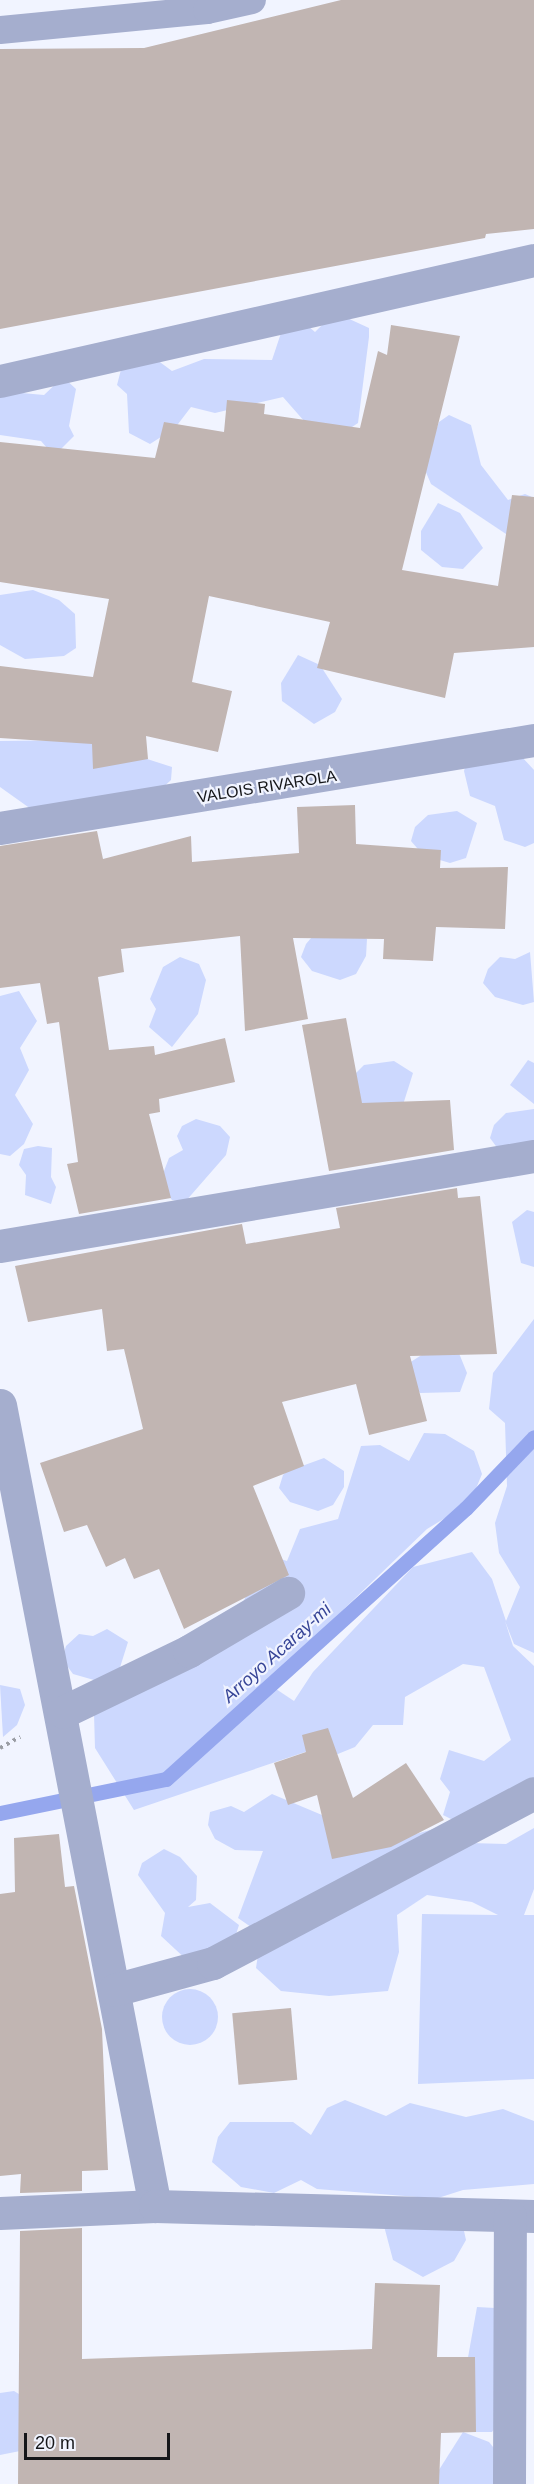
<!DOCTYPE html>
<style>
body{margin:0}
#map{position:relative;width:534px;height:2484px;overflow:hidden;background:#f1f4ff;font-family:Arial,sans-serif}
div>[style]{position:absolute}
.green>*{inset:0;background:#ccd8fe}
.round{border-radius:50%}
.stream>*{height:15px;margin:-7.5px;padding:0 7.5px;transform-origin:7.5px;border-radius:7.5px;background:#95a7ee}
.building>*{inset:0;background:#c1b5b2;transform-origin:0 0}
.path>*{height:4px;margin-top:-2px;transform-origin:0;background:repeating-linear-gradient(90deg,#9a9da4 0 3px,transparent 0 7.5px)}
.lane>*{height:28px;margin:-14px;padding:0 14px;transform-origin:14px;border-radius:14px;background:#a5aece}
.street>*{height:33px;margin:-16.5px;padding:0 16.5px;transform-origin:16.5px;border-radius:16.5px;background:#a5aece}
span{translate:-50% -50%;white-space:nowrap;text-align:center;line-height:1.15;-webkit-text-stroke:4.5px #f1f4ff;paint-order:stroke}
.street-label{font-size:16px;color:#151619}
.water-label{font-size:18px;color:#374597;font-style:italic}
.scale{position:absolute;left:24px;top:2433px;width:146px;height:27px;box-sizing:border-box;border:3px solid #151619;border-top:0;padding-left:8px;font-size:18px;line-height:21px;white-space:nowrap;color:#151619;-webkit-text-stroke:4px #f1f4ff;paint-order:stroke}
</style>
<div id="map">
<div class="green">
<i style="clip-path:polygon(345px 317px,369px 328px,369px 337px,358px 423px,334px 439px,312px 430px,283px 397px,215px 413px,191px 407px,175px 428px,150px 444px,129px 433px,127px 394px,117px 385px,123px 362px,149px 354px,172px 371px,204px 359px,272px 360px,284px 324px,302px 321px,315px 332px,328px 319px)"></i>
<i style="clip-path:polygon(63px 377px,76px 389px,69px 426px,74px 436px,54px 456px,41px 441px,0 435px,0 391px,44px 395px)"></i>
<i style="clip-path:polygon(449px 415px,471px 425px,481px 465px,508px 500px,525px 494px,534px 498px,509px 536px,431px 484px,425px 470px,430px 447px,439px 422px)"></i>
<i style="clip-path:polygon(438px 503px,460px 513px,483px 548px,463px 569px,442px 567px,421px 550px,421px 531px)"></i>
<i style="clip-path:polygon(33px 590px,59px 600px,75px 614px,76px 648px,64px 656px,25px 659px,0 645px,0 595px)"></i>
<i style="clip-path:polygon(298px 655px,320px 665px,342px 699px,335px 712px,314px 724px,282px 701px,281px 683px)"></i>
<i style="clip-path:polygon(88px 740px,172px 767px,171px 780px,158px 792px,45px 819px,0 787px,0 741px)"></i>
<i style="clip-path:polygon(522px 757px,534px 770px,534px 843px,525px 847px,504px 840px,495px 806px,470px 796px,464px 771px,467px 760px)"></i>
<i style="clip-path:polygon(457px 811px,477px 823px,466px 858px,450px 863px,423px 855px,411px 841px,415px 827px,428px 815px)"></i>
<i style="clip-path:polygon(347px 927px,367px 939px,366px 956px,356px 974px,340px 980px,312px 971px,301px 957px,306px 944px,317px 931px)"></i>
<i style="clip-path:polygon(530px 952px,534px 1002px,523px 1005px,495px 997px,483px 983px,488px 969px,500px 957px,515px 959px)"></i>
<i style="clip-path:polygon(180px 957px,199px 964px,206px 980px,198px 1014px,172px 1047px,149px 1027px,156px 1009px,150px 999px,163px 967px)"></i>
<i style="clip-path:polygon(19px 991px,37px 1021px,20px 1048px,29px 1070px,15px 1095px,33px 1124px,24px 1144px,10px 1156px,0 1154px,0 996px)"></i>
<i style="clip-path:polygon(528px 1060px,534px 1063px,534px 1104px,510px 1085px)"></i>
<i style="clip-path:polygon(394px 1061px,413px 1073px,402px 1108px,359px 1105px,352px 1077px,364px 1065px)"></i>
<i style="clip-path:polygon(534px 1109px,534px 1159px,501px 1153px,490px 1138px,494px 1125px,506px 1113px)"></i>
<i style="clip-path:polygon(196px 1119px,220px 1126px,230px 1137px,226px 1155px,185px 1202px,172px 1200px,159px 1184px,169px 1158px,183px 1150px,177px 1136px,182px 1126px)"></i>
<i style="clip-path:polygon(38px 1146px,52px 1148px,51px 1177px,56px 1187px,51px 1204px,25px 1195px,26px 1175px,19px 1165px,24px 1149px)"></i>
<i style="clip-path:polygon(527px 1210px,534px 1212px,534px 1267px,521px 1263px,512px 1222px)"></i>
<i style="clip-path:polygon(534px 1319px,534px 1653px,514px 1644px,505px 1621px,513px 1646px,534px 1666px,534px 1803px,467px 1827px,443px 1815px,450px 1792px,440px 1779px,449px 1750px,484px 1761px,511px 1740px,484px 1667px,463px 1664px,405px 1697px,403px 1725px,373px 1725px,355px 1747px,328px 1758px,308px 1751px,134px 1810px,95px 1748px,94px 1714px,241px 1606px,267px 1555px,287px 1561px,300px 1529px,338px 1519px,361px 1446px,380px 1445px,409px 1461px,424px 1433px,445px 1434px,474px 1451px,482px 1474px,470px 1503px,427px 1529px,267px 1683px,294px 1701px,313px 1672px,413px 1567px,472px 1552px,492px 1579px,506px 1621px,520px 1587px,499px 1553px,495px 1523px,507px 1486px,505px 1423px,489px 1409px,493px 1373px)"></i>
<i style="clip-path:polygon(452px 1336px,467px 1373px,460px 1392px,420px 1393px,401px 1368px)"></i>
<i style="clip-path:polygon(324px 1458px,344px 1471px,344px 1487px,333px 1505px,318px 1511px,290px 1502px,279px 1488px,283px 1475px,295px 1462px,302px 1466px)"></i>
<i style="clip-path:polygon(107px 1629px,128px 1642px,117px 1677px,101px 1682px,73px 1674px,62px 1659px,66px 1646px,79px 1634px,93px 1636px)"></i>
<i style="clip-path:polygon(0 1685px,20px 1689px,25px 1705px,17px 1725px,3px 1737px)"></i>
<i style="clip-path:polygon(272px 1794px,322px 1815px,330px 1826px,408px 1836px,434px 1829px,470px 1843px,506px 1844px,534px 1828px,534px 1889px,524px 1915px,534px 1915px,534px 2079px,418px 2084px,422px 1914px,498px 1915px,472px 1902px,427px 1895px,397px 1915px,399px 1952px,388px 1991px,329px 1996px,281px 1991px,256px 1968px,261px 1934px,238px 1918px,263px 1851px,235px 1850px,215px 1839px,208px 1825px,210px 1812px,231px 1806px,244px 1812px)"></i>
<i style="clip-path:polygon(164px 1849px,180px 1857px,197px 1876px,196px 1900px,188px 1907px,210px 1903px,239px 1925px,232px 1947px,189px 1962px,161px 1936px,165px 1913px,138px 1875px,142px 1863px)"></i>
<i class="round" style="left:162px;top:1989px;width:56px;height:56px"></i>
<i style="clip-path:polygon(345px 2100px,386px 2116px,410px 2103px,466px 2117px,503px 2109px,534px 2121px,534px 2184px,463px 2190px,438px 2198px,460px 2213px,466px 2240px,454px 2261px,423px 2277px,393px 2260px,384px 2226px,430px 2198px,317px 2189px,301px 2180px,274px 2193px,241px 2187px,212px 2162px,218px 2137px,230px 2122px,293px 2122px,311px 2135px,327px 2108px)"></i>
<i style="clip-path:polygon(477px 2307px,495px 2308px,501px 2420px,492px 2432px,476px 2432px,467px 2363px)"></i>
<i style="clip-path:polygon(14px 2391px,32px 2402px,25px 2450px,0 2455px,0 2393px)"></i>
<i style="clip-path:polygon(463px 2432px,489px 2442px,502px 2458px,496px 2484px,430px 2484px)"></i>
</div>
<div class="stream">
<i style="left:0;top:1813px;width:169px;rotate:-11.6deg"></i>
<i style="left:166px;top:1779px;width:404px;rotate:-42.1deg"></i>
<i style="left:466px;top:1508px;width:98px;rotate:-46.2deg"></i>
</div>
<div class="building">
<i style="clip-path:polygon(341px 0,534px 0,534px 229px,486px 234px,485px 238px,0 329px,0 49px,144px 48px)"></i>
<i style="clip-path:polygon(391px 325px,460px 336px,402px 570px,498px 586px,512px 495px,534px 497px,534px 647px,454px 653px,445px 698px,317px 668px,330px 622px,209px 596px,192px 682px,232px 691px,218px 752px,146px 736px,148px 759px,93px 769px,92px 744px,0 738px,0 666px,93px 677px,109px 599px,0 582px,0 442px,155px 458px,164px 422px,224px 432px,227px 400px,265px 404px,264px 414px,360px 428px,378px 351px,387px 355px)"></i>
<i style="clip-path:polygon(355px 805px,356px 844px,441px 850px,440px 868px,508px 867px,505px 929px,436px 927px,433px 961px,383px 959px,384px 939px,293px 938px,308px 1019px,245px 1031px,240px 936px,121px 949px,124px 972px,98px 977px,109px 1050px,154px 1046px,155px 1055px,225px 1038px,235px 1082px,159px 1099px,160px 1112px,149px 1114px,171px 1198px,79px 1214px,67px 1164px,78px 1162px,59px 1022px,47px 1024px,40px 983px,0 988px,0 846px,97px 831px,103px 859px,191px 836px,192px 862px,299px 853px,297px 807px)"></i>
<i style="clip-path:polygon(346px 1018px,362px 1103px,450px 1100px,454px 1150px,329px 1171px,302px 1025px)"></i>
<i style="clip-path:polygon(457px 1188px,458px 1198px,480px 1196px,497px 1354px,410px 1356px,427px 1421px,369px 1435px,356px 1384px,282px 1402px,304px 1466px,253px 1486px,289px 1575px,184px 1629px,159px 1569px,134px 1579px,125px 1558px,106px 1567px,87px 1525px,64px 1532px,40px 1463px,143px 1429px,124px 1349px,107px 1351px,102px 1309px,28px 1322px,15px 1266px,242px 1224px,246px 1244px,340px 1228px,336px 1208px)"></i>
<i style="clip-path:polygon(328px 1728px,353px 1798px,406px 1763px,444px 1820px,391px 1847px,332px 1859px,317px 1795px,288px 1805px,274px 1763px,306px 1752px,302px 1735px)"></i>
<i style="clip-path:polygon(59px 1834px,65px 1887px,74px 1886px,102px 2029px,108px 2170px,82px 2171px,82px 2191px,20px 2193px,21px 2174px,0 2176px,0 1894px,15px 1892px,14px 1838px)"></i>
<i style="left:291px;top:2008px;width:72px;height:59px;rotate:85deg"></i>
<i style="clip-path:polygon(82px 2228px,82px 2359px,372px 2349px,375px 2283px,440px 2285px,437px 2357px,475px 2357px,476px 2432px,441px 2433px,439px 2484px,18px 2484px,20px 2231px)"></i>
</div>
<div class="path">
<i style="left:0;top:1748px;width:23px;rotate:-29deg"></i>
</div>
<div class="lane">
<i style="left:0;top:30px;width:208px;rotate:-5.5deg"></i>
<i style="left:207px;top:10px;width:46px;rotate:-12.5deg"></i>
</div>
<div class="street">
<i style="left:0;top:381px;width:548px;rotate:-12.77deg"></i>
<i style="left:0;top:828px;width:541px;rotate:-9.36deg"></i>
<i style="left:0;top:1246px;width:542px;rotate:-9.57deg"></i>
<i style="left:0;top:1405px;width:816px;rotate:79.05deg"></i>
<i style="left:63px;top:1712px;width:140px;rotate:-25.8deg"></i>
<i style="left:189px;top:1651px;width:115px;rotate:-30.4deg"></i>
<i style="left:114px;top:1990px;width:103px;rotate:-15.3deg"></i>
<i style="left:213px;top:1963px;width:363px;rotate:-27.9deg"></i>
<i style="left:0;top:2213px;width:155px;rotate:-2.6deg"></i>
<i style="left:155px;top:2206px;width:379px;rotate:1.5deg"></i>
<i style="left:509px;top:2484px;width:268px;rotate:-89.8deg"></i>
</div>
<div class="street-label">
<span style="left:267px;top:787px;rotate:-9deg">VALOIS RIVAROLA</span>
</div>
<div class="water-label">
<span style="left:277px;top:1653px;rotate:-42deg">Arroyo Acaray-mi</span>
</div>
<div class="scale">20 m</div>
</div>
